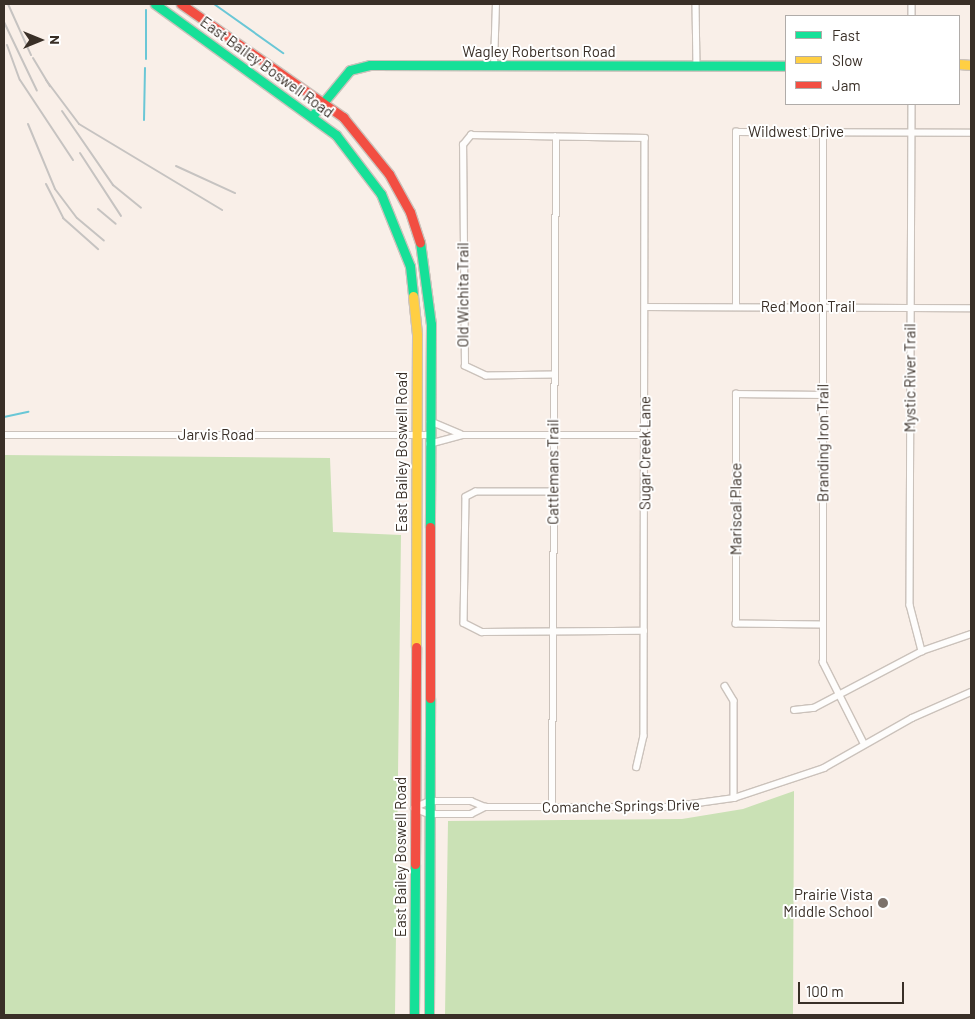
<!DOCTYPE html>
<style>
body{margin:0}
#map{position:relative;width:975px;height:1019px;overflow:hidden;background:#f9efe8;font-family:Barlow,sans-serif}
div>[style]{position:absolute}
.green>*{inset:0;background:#cae1b5}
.stream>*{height:2px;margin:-1px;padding:0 1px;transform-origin:1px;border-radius:1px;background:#6ac7d6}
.roads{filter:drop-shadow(1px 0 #cbc2bb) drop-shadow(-1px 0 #cbc2bb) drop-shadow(0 1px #cbc2bb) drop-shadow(0 -1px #cbc2bb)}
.street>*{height:5.5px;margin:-2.75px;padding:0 2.75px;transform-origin:2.75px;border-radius:2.75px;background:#fefdfc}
.fast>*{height:9px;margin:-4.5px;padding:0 4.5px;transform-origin:4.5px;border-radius:4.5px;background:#16e098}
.slow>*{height:9px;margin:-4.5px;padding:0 4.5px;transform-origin:4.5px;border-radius:4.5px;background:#ffcf43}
.jam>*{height:9px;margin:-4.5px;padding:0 4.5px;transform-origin:4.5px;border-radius:4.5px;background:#f24e42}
.rail>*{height:2px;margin:-1px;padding:0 1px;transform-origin:1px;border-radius:1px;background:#c6c3c1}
.dots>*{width:14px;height:14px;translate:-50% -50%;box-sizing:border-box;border:2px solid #fff;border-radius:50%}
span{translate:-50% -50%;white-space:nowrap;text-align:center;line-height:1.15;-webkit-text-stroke:4px #fff;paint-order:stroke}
.street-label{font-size:15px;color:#392f27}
.poi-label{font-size:15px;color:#392f27}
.right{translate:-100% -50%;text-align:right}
.frame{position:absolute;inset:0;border:5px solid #392f27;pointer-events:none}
.legend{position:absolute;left:785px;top:15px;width:175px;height:90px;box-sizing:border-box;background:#fff;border:1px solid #b0aca9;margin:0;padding:6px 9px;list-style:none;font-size:15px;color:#392f27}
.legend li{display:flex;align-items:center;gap:10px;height:25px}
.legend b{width:25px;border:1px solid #b0aca9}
.north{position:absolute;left:15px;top:15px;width:50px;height:50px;-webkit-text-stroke:4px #fff;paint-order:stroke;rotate:90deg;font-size:14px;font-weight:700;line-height:20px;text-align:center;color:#392f27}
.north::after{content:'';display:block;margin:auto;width:18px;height:22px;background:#392f27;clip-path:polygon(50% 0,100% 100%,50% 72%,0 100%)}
.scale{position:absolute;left:798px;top:982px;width:106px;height:22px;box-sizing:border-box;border:2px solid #392f27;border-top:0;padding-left:6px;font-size:15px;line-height:18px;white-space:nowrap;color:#392f27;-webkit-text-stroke:4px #fff;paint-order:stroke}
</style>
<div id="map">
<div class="green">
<i style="clip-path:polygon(4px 455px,330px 458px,333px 532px,401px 535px,395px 1015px,4px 1015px)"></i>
<i style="clip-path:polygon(794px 791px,793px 1015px,445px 1015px,448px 821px,682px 819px,743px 809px)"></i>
</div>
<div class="stream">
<i style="left:214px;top:4px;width:85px;rotate:35.4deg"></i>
<i style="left:146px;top:10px;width:49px;rotate:90deg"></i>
<i style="left:144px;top:120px;width:52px;rotate:-88.9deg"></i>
<i style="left:4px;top:417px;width:25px;rotate:-12deg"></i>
</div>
<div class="roads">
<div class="street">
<i style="left:696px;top:4px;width:63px;rotate:89.1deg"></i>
<i style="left:912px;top:4px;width:12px;rotate:90deg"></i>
<i style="left:494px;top:66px;width:62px;rotate:-88.2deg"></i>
<i style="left:912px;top:104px;width:501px;rotate:90.23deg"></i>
<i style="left:910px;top:605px;width:48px;rotate:75.4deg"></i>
<i style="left:823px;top:132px;width:530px;rotate:90deg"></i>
<i style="left:823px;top:662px;width:91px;rotate:63.2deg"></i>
<i style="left:645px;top:307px;width:326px;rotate:0.2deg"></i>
<i style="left:736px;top:307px;width:175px;rotate:-90deg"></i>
<i style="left:736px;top:132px;width:235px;rotate:0.2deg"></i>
<i style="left:554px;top:375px;width:68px;rotate:179.2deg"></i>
<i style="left:486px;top:376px;width:23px;rotate:-155deg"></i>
<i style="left:465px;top:366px;width:221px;rotate:-90.5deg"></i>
<i style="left:463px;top:145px;width:13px;rotate:-51deg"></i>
<i style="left:471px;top:135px;width:174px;rotate:1deg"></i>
<i style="left:645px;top:138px;width:598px;rotate:90.1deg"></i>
<i style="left:644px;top:736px;width:32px;rotate:103deg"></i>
<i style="left:430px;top:421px;width:33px;rotate:23deg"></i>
<i style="left:4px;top:435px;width:424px"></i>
<i style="left:429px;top:444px;width:34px;rotate:-15deg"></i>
<i style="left:462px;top:435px;width:183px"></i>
<i style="left:553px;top:492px;width:77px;rotate:180deg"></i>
<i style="left:476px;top:492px;width:11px;rotate:153deg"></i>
<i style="left:466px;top:497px;width:126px;rotate:90.9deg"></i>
<i style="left:464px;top:623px;width:20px;rotate:27deg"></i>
<i style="left:482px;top:632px;width:162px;rotate:-0.4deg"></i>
<i style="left:822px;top:625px;width:86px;rotate:-179.3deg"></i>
<i style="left:736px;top:624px;width:230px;rotate:-90deg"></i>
<i style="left:736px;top:394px;width:87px;rotate:0.7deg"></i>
<i style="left:725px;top:686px;width:17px;rotate:59deg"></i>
<i style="left:734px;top:701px;width:97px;rotate:90deg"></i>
<i style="left:794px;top:710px;width:20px;rotate:-6deg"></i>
<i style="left:814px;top:708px;width:122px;rotate:-27.8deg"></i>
<i style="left:922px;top:651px;width:52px;rotate:-19.1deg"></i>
<i style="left:414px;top:808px;width:17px;rotate:-24deg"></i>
<i style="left:430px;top:801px;width:41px"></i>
<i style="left:471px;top:801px;width:15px;rotate:23deg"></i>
<i style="left:485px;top:807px;width:184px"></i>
<i style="left:669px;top:807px;width:66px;rotate:-7.9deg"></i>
<i style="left:734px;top:798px;width:95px;rotate:-18.4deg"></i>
<i style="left:824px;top:768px;width:101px;rotate:-29.6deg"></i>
<i style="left:912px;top:718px;width:64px;rotate:-23.8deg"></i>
<i style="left:414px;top:808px;width:16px;rotate:22deg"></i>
<i style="left:429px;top:814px;width:42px"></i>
<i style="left:471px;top:814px;width:16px;rotate:-27deg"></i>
<i style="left:552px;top:808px;width:671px;rotate:-89.66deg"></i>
</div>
<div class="fast">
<i style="left:155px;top:4px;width:223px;rotate:35.9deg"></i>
<i style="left:336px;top:135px;width:74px;rotate:52.7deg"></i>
<i style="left:381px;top:194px;width:78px;rotate:68.1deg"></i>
<i style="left:410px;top:266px;width:30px;rotate:84deg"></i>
<i style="left:313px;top:115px;width:58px;rotate:-50.6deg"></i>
<i style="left:350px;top:70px;width:21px;rotate:-14deg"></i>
<i style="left:370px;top:65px;width:416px;rotate:0.1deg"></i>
<i style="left:420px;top:242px;width:83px;rotate:82.4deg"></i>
<i style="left:431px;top:324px;width:203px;rotate:90.3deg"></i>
<i style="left:414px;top:1015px;width:151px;rotate:-89.6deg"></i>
<i style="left:429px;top:1015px;width:317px;rotate:-89.8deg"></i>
</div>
<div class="slow">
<i style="left:959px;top:64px;width:12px;rotate:5deg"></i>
<i style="left:413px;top:296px;width:39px;rotate:84deg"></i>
<i style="left:417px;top:335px;width:312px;rotate:90.2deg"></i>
</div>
<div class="jam">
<i style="left:181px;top:4px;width:198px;rotate:34.9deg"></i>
<i style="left:343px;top:117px;width:73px;rotate:51.1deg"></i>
<i style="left:389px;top:174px;width:43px;rotate:61.1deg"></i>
<i style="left:410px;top:212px;width:32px;rotate:72deg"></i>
<i style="left:430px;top:698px;width:171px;rotate:-90deg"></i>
<i style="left:415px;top:864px;width:217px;rotate:-89.7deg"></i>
</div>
</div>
<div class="rail">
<i style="left:8px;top:4px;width:56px;rotate:65.7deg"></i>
<i style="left:4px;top:22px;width:76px;rotate:64.4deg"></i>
<i style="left:7px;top:45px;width:37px;rotate:70deg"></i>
<i style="left:20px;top:80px;width:96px;rotate:56.5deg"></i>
<i style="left:33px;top:58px;width:33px;rotate:59deg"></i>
<i style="left:46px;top:80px;width:55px;rotate:53.1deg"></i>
<i style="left:79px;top:124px;width:167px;rotate:31deg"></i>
<i style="left:62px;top:111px;width:90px;rotate:55.4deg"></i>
<i style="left:113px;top:185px;width:36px;rotate:39deg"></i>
<i style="left:28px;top:124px;width:70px;rotate:67.4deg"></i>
<i style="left:55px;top:189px;width:36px;rotate:53deg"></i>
<i style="left:77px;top:218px;width:35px;rotate:40deg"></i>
<i style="left:80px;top:153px;width:75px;rotate:56.9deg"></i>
<i style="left:176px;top:166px;width:65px;rotate:24.6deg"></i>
<i style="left:46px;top:184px;width:38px;rotate:63deg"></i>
<i style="left:63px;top:218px;width:47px;rotate:41.5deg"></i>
<i style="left:98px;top:209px;width:23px;rotate:40deg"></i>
</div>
<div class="dots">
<i style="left:883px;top:903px;background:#7c726b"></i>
</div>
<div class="street-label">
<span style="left:539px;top:52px">Wagley Robertson Road</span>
<span style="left:267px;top:67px;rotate:36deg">East Bailey Boswell Road</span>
<span style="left:796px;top:132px">Wildwest Drive</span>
<span style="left:463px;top:295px;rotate:-90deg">Old Wichita Trail</span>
<span style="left:808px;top:307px">Red Moon Trail</span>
<span style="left:910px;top:378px;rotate:-90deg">Mystic River Trail</span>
<span style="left:216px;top:435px">Jarvis Road</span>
<span style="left:823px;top:443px;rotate:-90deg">Branding Iron Trail</span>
<span style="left:402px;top:452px;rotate:-90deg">East Bailey Boswell Road</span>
<span style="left:645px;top:453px;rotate:-90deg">Sugar Creek Lane</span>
<span style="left:553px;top:472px;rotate:-90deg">Cattlemans Trail</span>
<span style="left:736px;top:509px;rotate:-90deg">Mariscal Place</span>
<span style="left:621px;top:806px;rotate:-1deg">Comanche Springs Drive</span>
<span style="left:401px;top:857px;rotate:-90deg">East Bailey Boswell Road</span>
</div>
<div class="poi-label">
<span class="right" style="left:873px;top:903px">Prairie Vista<br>Middle School</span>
</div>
<div class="frame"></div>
<ul class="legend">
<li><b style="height:6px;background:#16e098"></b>Fast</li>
<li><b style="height:6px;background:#ffcf43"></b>Slow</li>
<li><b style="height:6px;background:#f24e42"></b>Jam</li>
</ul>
<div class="north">N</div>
<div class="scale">100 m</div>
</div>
